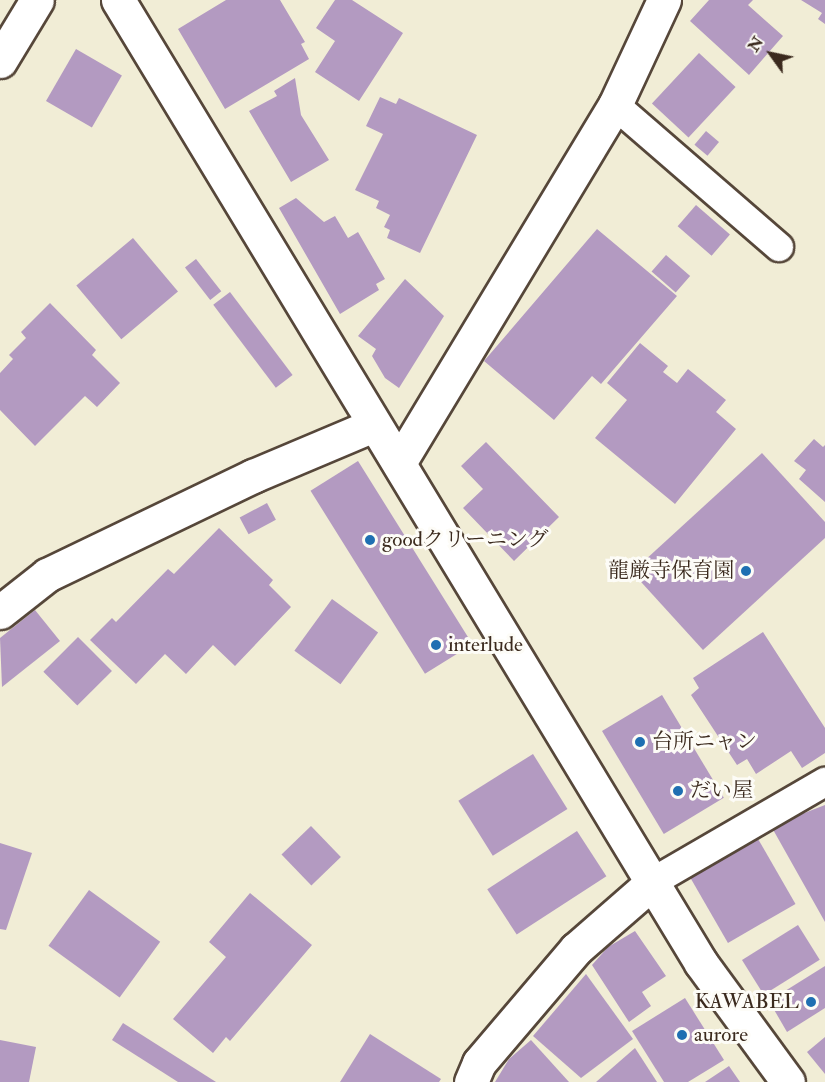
<!DOCTYPE html>
<meta charset="utf-8">
<style>
body{margin:0}
#map{position:relative;width:825px;height:1082px;overflow:hidden;background:#f1edd6;font-family:"IM FELL Double Pica","Noto Serif JP",serif}
div>[style]{position:absolute}
.building>*{inset:0;background:#b39ac1;transform-origin:0 0}
.roads{filter:drop-shadow(2px 0 #56473a) drop-shadow(-2px 0 #56473a) drop-shadow(0 2px #56473a) drop-shadow(0 -2px #56473a)}
.service>*{height:28px;margin:-14px;padding:0 14px;transform-origin:14px;border-radius:14px;background:#fff}
.minor>*{height:33px;margin:-16.5px;padding:0 16.5px;transform-origin:16.5px;border-radius:16.5px;background:#fff}
.tertiary>*{height:33px;margin:-16.5px;padding:0 16.5px;transform-origin:16.5px;border-radius:16.5px;background:#fff}
.dots>*{width:16px;height:16px;translate:-50% -50%;box-sizing:border-box;border:3px solid #fdfcf7;border-radius:50%}
span{translate:-50% -50%;white-space:nowrap;text-align:center;line-height:1.15;-webkit-text-stroke:6px #fdfcf7;paint-order:stroke}
.poi-label{font-size:21px;color:#3b2a1e}
.left{translate:0 -50%;text-align:left}
.right{translate:-100% -50%;text-align:right}
.north{position:absolute;left:741px;top:24px;width:60px;height:60px;-webkit-text-stroke:4px #fdfcf7;paint-order:stroke;rotate:303deg;font-size:16px;font-weight:700;line-height:24px;text-align:center;color:#3b2a1e}
.north::after{content:'';display:block;margin:auto;width:21px;height:27px;background:#3b2a1e;clip-path:polygon(50% 0,100% 100%,50% 72%,0 100%)}
</style>
<div id="map">
<div class="building">
<i style="clip-path:polygon(226px 0,280px 0,305px 42px,301px 44px,309px 59px,225px 109px,178px 29px)"></i>
<i style="clip-path:polygon(335px 0,352px 0,403px 33px,359px 101px,315px 72px,335px 41px,316px 28px)"></i>
<i style="clip-path:polygon(709px 0,753px 0,748px 5px,783px 36px,749px 75px,690px 21px)"></i>
<i style="clip-path:polygon(801px 0,825px 0,825px 24px,818px 19px,822px 13px)"></i>
<i style="left:76px;top:49px;width:53px;height:60px;rotate:30deg"></i>
<i style="left:699px;top:53px;width:50px;height:69px;rotate:43deg"></i>
<i style="clip-path:polygon(295px 78px,301px 115px,329px 160px,291px 182px,249px 111px,277px 96px,274px 91px)"></i>
<i style="clip-path:polygon(380px 97px,396px 104px,399px 98px,477px 135px,420px 253px,387px 238px,390px 230px,384px 227px,390px 215px,376px 208px,379px 201px,355px 190px,383px 134px,366px 126px)"></i>
<i style="left:706px;top:131px;width:17px;height:18px;rotate:40deg"></i>
<i style="clip-path:polygon(296px 198px,324px 222px,335px 216px,348px 238px,358px 232px,385px 279px,376px 284px,379px 290px,340px 314px,279px 208px)"></i>
<i style="left:696px;top:205px;width:45px;height:28px;rotate:41deg"></i>
<i style="clip-path:polygon(597px 229px,677px 296px,601px 384px,592px 376px,554px 420px,484px 361px)"></i>
<i style="left:133px;top:238px;width:70px;height:74px;rotate:50deg"></i>
<i style="left:666px;top:255px;width:32px;height:22px;rotate:41deg"></i>
<i style="left:196px;top:259px;width:41px;height:14px;rotate:52deg"></i>
<i style="clip-path:polygon(405px 279px,444px 316px,399px 388px,385px 378px,372px 356px,376px 349px,358px 336px)"></i>
<i style="left:230px;top:292px;width:104px;height:21px;rotate:53deg"></i>
<i style="clip-path:polygon(50px 303px,96px 350px,92px 355px,120px 383px,97px 407px,85px 396px,35px 446px,0 410px,0 373px,13px 359px,9px 355px,26px 338px,21px 332px)"></i>
<i style="clip-path:polygon(640px 343px,668px 366px,663px 372px,677px 383px,688px 369px,726px 400px,716px 412px,736px 429px,675px 504px,595px 438px,627px 400px,607px 383px)"></i>
<i style="clip-path:polygon(814px 439px,823px 447px,825px 445px,825px 502px,799px 479px,806px 470px,794px 461px)"></i>
<i style="clip-path:polygon(486px 442px,559px 517px,514px 561px,463px 508px,483px 489px,461px 466px)"></i>
<i style="clip-path:polygon(762px 453px,825px 522px,825px 538px,703px 650px,632px 572px)"></i>
<i style="left:358px;top:461px;width:216px;height:56px;rotate:58deg"></i>
<i style="left:267px;top:503px;width:19px;height:31px;rotate:62deg"></i>
<i style="clip-path:polygon(219px 528px,273px 580px,269px 585px,291px 607px,235px 666px,213px 645px,186px 674px,165px 654px,136px 684px,90px 640px,112px 618px,116px 622px,168px 569px,174px 574px)"></i>
<i style="left:332px;top:599px;width:57px;height:64px;rotate:36deg"></i>
<i style="clip-path:polygon(35px 610px,60px 641px,2px 687px,0 638px)"></i>
<i style="clip-path:polygon(763px 632px,825px 728px,825px 753px,802px 768px,791px 751px,756px 774px,747px 759px,737px 765px,691px 695px,699px 688px,693px 678px)"></i>
<i style="left:78px;top:637px;width:48px;height:49px;rotate:45deg"></i>
<i style="left:662px;top:695px;width:120px;height:70px;rotate:59deg"></i>
<i style="left:533px;top:754px;width:65px;height:88px;rotate:58deg"></i>
<i style="clip-path:polygon(825px 805px,825px 922px,771px 826px)"></i>
<i style="left:311px;top:826px;width:43px;height:41px;rotate:46deg"></i>
<i style="left:577px;top:831px;width:54px;height:107px;rotate:57deg"></i>
<i style="left:754px;top:832px;width:83px;height:78px;rotate:60deg"></i>
<i style="clip-path:polygon(0 843px,32px 853px,6px 930px,0 929px)"></i>
<i style="left:89px;top:890px;width:88px;height:69px;rotate:36deg"></i>
<i style="clip-path:polygon(250px 893px,312px 945px,230px 1041px,226px 1037px,213px 1053px,173px 1019px,226px 957px,209px 942px)"></i>
<i style="left:798px;top:925px;width:41px;height:66px;rotate:58deg"></i>
<i style="clip-path:polygon(635px 931px,666px 976px,642px 992px,651px 1006px,629px 1022px,592px 965px,608px 947px)"></i>
<i style="clip-path:polygon(825px 966px,825px 1008px,787px 1032px,769px 1001px)"></i>
<i style="clip-path:polygon(586px 974px,633px 1039px,581px 1078px,533px 1036px)"></i>
<i style="clip-path:polygon(685px 998px,724px 1060px,688px 1082px,664px 1082px,632px 1031px)"></i>
<i style="clip-path:polygon(123px 1023px,216px 1082px,178px 1082px,112px 1040px)"></i>
<i style="clip-path:polygon(370px 1034px,441px 1079px,439px 1082px,340px 1082px)"></i>
<i style="clip-path:polygon(825px 1037px,825px 1074px,807px 1052px)"></i>
<i style="clip-path:polygon(0 1040px,36px 1047px,29px 1082px,0 1082px)"></i>
<i style="clip-path:polygon(531px 1040px,569px 1082px,495px 1082px,509px 1059px)"></i>
<i style="clip-path:polygon(635px 1048px,657px 1082px,596px 1082px)"></i>
<i style="clip-path:polygon(729px 1066px,740px 1082px,705px 1082px)"></i>
</div>
<div class="roads">
<div class="service">
<i style="left:615px;top:105px;width:217px;rotate:40.9deg"></i>
<i style="left:654px;top:881px;width:198px;rotate:-30.1deg"></i>
</div>
<div class="minor">
<i style="left:118px;top:0;width:1126px;rotate:58.81deg"></i>
<i style="left:701px;top:963px;width:147px;rotate:53.8deg"></i>
<i style="left:399px;top:463px;width:418px;rotate:-58.9deg"></i>
<i style="left:615px;top:105px;width:116px;rotate:-65deg"></i>
<i style="left:0;top:612px;width:60px;rotate:-38.2deg"></i>
<i style="left:47px;top:575px;width:229px;rotate:-25.7deg"></i>
<i style="left:253px;top:476px;width:131px;rotate:-22.9deg"></i>
<i style="left:471px;top:1082px;width:21px;rotate:-67deg"></i>
<i style="left:479px;top:1063px;width:150px;rotate:-49.6deg"></i>
<i style="left:576px;top:949px;width:103px;rotate:-41.1deg"></i>
</div>
<div class="tertiary">
<i style="left:0;top:61px;width:71px;rotate:-58.8deg"></i>
</div>
</div>
<div class="dots">
<i style="left:370px;top:540px;background:#1f6fb2"></i>
<i style="left:746px;top:571px;background:#1f6fb2"></i>
<i style="left:436px;top:645px;background:#1f6fb2"></i>
<i style="left:640px;top:742px;background:#1f6fb2"></i>
<i style="left:678px;top:791px;background:#1f6fb2"></i>
<i style="left:811px;top:1002px;background:#1f6fb2"></i>
<i style="left:682px;top:1035px;background:#1f6fb2"></i>
</div>
<div class="poi-label">
<span class="left" style="left:382px;top:540px">goodクリーニング</span>
<span class="right" style="left:734px;top:571px">龍厳寺保育園</span>
<span class="left" style="left:448px;top:645px">interlude</span>
<span class="left" style="left:652px;top:742px">台所ニャン</span>
<span class="left" style="left:690px;top:791px">だい屋</span>
<span class="right" style="left:799px;top:1002px">KAWABEL</span>
<span class="left" style="left:694px;top:1035px">aurore</span>
</div>
<div class="north">N</div>
</div>
